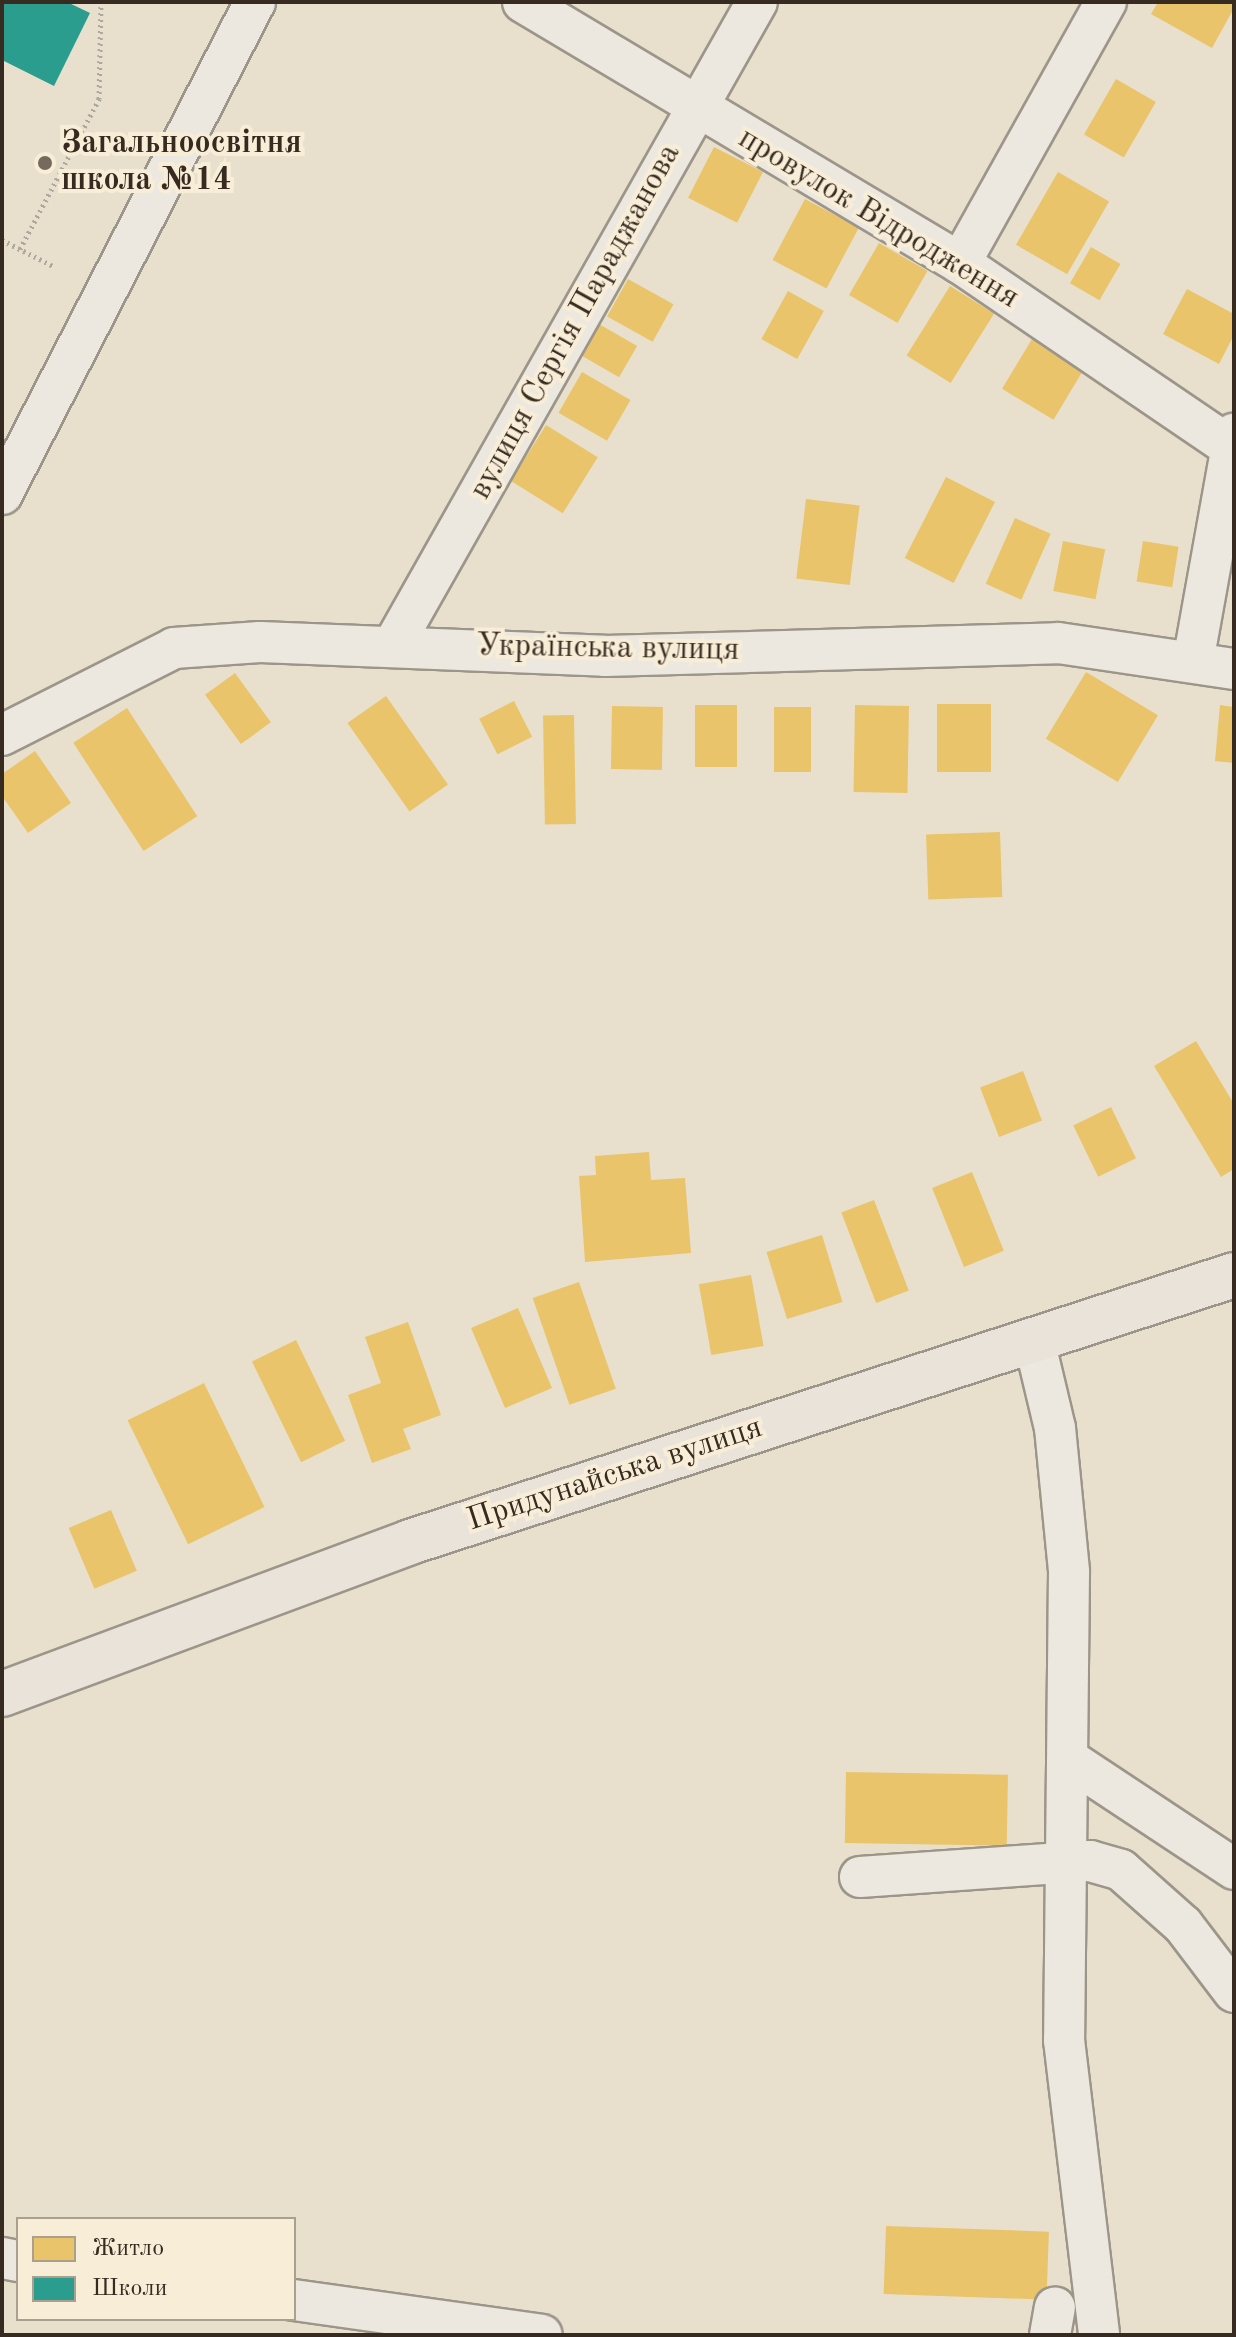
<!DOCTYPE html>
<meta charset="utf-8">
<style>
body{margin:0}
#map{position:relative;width:1236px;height:2337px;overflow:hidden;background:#e8e0cd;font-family:"Old Standard TT",serif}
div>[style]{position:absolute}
.homes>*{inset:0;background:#e9c46a;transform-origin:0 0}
.schools>*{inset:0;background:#2a9d8f}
.path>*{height:5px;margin-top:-2.5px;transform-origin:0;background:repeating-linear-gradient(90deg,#aca79f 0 2px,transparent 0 6px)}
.roads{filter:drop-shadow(2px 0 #9c9589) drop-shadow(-2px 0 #9c9589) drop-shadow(0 2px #9c9589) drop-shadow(0 -2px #9c9589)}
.minor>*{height:40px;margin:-20px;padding:0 20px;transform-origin:20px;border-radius:20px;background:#ece8df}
.major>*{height:44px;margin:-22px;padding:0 22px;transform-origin:22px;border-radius:22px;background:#e9e3d9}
.dots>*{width:22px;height:22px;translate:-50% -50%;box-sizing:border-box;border:4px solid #f8edd7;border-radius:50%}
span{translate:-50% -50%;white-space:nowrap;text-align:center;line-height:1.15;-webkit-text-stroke:8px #f8edd7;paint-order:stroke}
.poi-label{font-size:32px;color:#372a21;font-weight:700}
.left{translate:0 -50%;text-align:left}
.street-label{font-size:32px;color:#372a21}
.frame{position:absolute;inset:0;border:4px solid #372a21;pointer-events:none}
.legend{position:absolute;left:16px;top:2217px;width:280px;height:104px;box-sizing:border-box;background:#f8edd7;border:2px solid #ab9f8e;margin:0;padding:10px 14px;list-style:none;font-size:24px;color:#372a21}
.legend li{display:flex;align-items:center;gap:16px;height:40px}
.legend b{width:40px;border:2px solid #ab9f8e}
</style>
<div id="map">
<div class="homes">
<i style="clip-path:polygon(1158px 2px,1234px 2px,1234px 8px,1212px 48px,1151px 14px)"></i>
<i style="left:1116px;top:79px;width:46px;height:64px;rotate:30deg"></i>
<i style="left:714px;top:147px;width:55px;height:57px;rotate:27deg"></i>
<i style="left:1058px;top:172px;width:59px;height:84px;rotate:30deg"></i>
<i style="left:805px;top:199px;width:61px;height:69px;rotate:28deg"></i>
<i style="left:879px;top:243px;width:56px;height:60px;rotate:30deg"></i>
<i style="left:1091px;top:247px;width:34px;height:42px;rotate:30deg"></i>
<i style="left:628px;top:279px;width:52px;height:43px;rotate:29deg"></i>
<i style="left:950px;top:286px;width:52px;height:82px;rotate:32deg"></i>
<i style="clip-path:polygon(1187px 289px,1234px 314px,1234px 335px,1219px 364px,1163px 334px)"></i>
<i style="left:788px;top:291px;width:41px;height:55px;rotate:29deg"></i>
<i style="left:599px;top:324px;width:44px;height:36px;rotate:30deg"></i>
<i style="left:1035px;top:334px;width:60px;height:64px;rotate:31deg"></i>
<i style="left:582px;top:372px;width:56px;height:47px;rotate:30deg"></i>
<i style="left:546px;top:425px;width:61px;height:66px;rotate:32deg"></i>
<i style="left:946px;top:477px;width:55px;height:91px;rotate:27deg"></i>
<i style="left:806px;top:499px;width:54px;height:80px;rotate:7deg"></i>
<i style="left:1015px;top:518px;width:39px;height:72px;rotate:24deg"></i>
<i style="left:1063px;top:541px;width:43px;height:51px;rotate:11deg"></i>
<i style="left:1143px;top:541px;width:36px;height:41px;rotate:9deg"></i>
<i style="left:1086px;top:672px;width:84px;height:78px;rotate:31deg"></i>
<i style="left:235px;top:673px;width:61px;height:37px;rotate:54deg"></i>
<i style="left:386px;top:696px;width:108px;height:47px;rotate:55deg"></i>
<i style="left:514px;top:701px;width:40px;height:39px;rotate:63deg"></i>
<i style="left:937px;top:704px;width:54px;height:68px"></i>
<i style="left:695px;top:705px;width:42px;height:62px"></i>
<i style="left:855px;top:705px;width:54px;height:87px;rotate:1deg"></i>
<i style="clip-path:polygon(1220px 705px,1234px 707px,1234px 763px,1215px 761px)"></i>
<i style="left:612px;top:706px;width:51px;height:63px;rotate:1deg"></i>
<i style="left:774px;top:707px;width:37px;height:65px"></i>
<i style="left:127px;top:708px;width:129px;height:64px;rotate:57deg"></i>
<i style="left:574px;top:715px;width:109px;height:31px;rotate:89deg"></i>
<i style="clip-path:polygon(35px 751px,71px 803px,28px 833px,2px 796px,2px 774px)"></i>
<i style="left:1000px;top:832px;width:65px;height:74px;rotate:88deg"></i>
<i style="clip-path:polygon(1196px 1041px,1234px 1104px,1234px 1169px,1221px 1177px,1154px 1066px)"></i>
<i style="left:1023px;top:1071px;width:53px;height:46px;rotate:69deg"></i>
<i style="left:1111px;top:1107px;width:57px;height:42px;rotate:64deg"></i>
<i style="clip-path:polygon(649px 1152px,651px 1180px,685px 1178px,691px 1253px,585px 1262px,579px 1176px,596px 1175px,595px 1156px)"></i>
<i style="left:972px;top:1172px;width:85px;height:43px;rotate:68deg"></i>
<i style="left:874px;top:1200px;width:97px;height:35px;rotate:69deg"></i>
<i style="left:822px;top:1235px;width:70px;height:58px;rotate:73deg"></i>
<i style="left:751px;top:1275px;width:72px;height:53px;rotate:80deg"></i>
<i style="left:579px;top:1282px;width:113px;height:49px;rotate:71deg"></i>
<i style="left:518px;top:1308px;width:87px;height:51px;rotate:67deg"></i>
<i style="clip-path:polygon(408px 1322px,441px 1415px,403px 1429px,411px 1449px,372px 1463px,348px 1395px,381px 1383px,365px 1337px)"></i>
<i style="left:296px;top:1340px;width:112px;height:49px;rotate:64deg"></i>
<i style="left:204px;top:1383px;width:138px;height:85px;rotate:64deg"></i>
<i style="left:111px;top:1510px;width:66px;height:46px;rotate:67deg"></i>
<i style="left:846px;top:1772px;width:162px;height:71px;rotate:1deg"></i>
<i style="left:886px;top:2226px;width:163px;height:68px;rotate:2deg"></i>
</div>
<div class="schools">
<i style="clip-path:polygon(2px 2px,67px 2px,90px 13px,54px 86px,2px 60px)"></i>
</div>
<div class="path">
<i style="left:2px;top:240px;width:57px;rotate:27deg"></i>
<i style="left:20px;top:249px;width:170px;rotate:-62.2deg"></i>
<i style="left:99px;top:99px;width:97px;rotate:-88.8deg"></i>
</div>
<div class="roads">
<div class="minor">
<i style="left:523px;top:2px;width:509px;rotate:30.85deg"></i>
<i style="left:960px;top:263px;width:324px;rotate:34.2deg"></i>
<i style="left:960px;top:263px;width:299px;rotate:-60.8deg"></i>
<i style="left:2px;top:494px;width:553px;rotate:-62.79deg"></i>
<i style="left:395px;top:642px;width:735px;rotate:-60.51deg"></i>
<i style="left:1193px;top:662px;width:232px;rotate:-79.8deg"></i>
<i style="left:2px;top:735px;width:193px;rotate:-26.8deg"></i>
<i style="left:174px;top:648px;width:86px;rotate:-4deg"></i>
<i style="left:260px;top:642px;width:345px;rotate:2.3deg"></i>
<i style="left:605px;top:656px;width:453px;rotate:-1.6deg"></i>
<i style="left:1058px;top:643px;width:178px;rotate:8.4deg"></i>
<i style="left:1034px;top:1340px;width:90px;rotate:76.6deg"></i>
<i style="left:1055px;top:1428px;width:145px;rotate:84.4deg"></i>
<i style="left:1069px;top:1572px;width:468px;rotate:90.6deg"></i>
<i style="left:1064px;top:2040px;width:297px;rotate:83.2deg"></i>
<i style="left:1068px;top:1759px;width:199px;rotate:33.5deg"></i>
<i style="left:860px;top:1877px;width:231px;rotate:-4deg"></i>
<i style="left:1090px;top:1861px;width:32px;rotate:16deg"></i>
<i style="left:1121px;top:1870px;width:83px;rotate:41.6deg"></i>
<i style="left:1183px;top:1925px;width:84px;rotate:52.7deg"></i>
<i style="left:2px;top:2258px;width:16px;rotate:11deg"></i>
<i style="left:294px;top:2300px;width:250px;rotate:8deg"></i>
<i style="left:1050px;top:2335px;width:28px;rotate:-80deg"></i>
</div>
<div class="major">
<i style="left:2px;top:1694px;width:435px;rotate:-20.4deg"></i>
<i style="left:410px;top:1542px;width:866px;rotate:-17.95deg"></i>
</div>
</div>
<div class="dots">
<i style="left:45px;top:163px;background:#756a5d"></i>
</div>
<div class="poi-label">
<span class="left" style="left:61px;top:163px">Загальноосвітня<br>школа №14</span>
</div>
<div class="street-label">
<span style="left:878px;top:219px;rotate:31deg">провулок Відродження</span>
<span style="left:576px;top:322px;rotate:-61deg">вулиця Сергія Параджанова</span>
<span style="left:608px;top:649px;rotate:1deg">Українська вулиця</span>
<span style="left:615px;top:1475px;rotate:-18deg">Придунайська вулиця</span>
</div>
<div class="frame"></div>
<ul class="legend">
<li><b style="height:22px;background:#e9c46a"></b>Житло</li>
<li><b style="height:22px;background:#2a9d8f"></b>Школи</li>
</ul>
</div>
